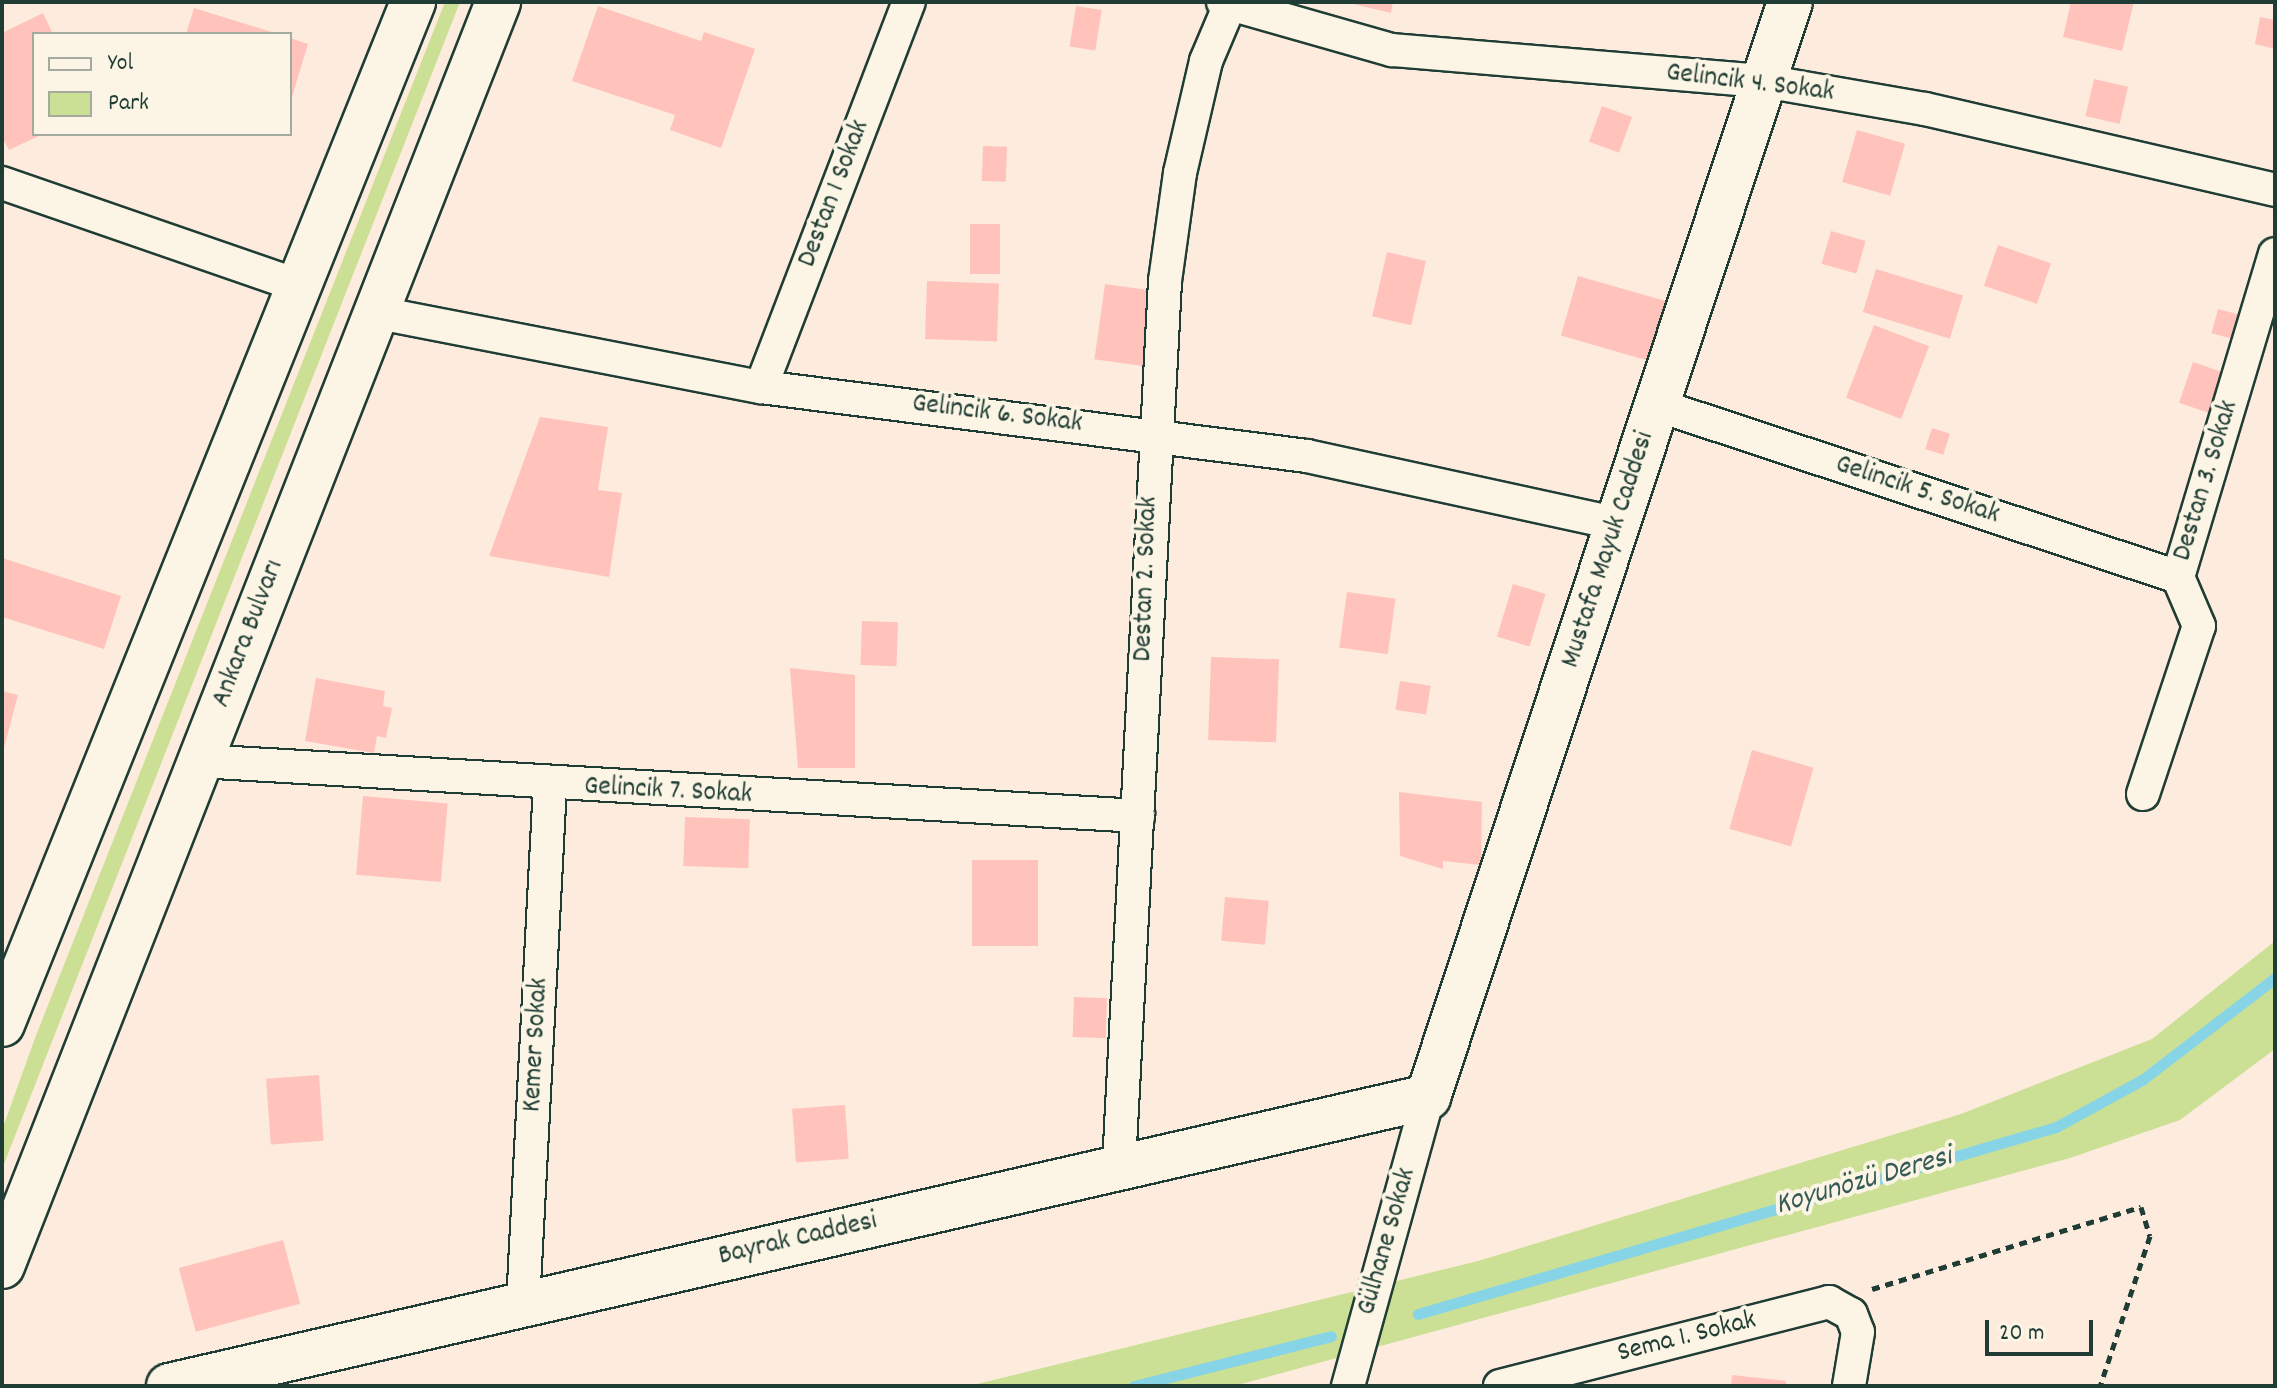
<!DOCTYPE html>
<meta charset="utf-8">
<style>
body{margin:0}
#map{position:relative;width:2277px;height:1388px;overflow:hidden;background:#fdebdd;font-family:Dekko,sans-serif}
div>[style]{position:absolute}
.green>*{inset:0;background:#cce095}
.stream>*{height:11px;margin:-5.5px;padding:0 5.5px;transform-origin:5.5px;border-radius:5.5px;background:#87d4e6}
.building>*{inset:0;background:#ffc3bc;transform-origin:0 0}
.path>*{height:5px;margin-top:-2.5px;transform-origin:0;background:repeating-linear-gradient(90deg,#1f3d34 0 8px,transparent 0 14px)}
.roads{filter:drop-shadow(2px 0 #1f3d34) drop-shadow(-2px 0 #1f3d34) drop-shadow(0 2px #1f3d34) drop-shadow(0 -2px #1f3d34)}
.street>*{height:32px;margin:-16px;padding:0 16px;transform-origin:16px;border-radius:16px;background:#fcf5e5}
.secondary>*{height:44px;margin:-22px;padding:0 22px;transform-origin:22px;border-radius:22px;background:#fcf5e5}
span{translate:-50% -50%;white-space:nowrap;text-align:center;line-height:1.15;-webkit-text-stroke:8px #fcf5e5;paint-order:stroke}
.street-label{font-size:28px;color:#1f3d34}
.water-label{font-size:30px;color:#345b58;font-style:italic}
.frame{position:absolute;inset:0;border:4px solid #1f3d34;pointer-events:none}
.legend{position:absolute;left:32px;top:32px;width:260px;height:104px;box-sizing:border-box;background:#fcf5e5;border:2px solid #a4ab9e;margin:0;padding:10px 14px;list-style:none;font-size:24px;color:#1f3d34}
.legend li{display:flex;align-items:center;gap:16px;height:40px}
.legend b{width:40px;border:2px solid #a4ab9e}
.scale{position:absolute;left:1985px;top:1320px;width:108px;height:36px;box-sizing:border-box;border:4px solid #1f3d34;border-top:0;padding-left:10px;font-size:24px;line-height:28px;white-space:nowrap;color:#1f3d34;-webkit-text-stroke:6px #fcf5e5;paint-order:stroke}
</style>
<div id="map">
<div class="green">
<i style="clip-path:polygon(445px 2px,460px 2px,2px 1169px,2px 1130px,35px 1038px)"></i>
<i style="clip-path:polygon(2275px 941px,2275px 1049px,2180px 1120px,2070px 1158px,1234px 1386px,969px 1386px,1478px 1261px,1961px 1114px,2152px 1039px)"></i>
</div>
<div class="stream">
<i style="left:1418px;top:1314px;width:665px;rotate:-16.34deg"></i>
<i style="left:2056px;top:1127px;width:98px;rotate:-28.7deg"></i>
<i style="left:2142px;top:1080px;width:168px;rotate:-37.5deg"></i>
<i style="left:1134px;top:1386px;width:203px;rotate:-14.2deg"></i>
</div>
<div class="building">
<i style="clip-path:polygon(1345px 2px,1393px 2px,1391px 13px)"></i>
<i style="clip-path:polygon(2071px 2px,2134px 2px,2122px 51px,2063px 37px)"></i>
<i style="clip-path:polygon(598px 6px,701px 41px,704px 32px,755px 49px,721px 148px,670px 130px,675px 115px,572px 81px)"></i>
<i style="left:1076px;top:6px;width:26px;height:41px;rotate:9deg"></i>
<i style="clip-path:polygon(194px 8px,275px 33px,275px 34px,186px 34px)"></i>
<i style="clip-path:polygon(43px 13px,53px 34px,34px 34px,34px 134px,43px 134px,9px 150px,2px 137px,2px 33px)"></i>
<i style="clip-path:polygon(2260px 17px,2275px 20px,2275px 49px,2255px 44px)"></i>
<i style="clip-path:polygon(290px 38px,308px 44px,291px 100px,290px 100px)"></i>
<i style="left:2094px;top:79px;width:35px;height:38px;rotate:13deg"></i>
<i style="left:1602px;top:106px;width:32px;height:38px;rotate:20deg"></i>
<i style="left:1857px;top:130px;width:50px;height:54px;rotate:16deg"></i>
<i style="left:983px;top:146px;width:24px;height:35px;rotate:2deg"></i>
<i style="left:970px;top:224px;width:30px;height:50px"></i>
<i style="left:1831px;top:231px;width:36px;height:34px;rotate:16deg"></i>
<i style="left:1998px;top:245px;width:56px;height:43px;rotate:19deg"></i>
<i style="left:1387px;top:252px;width:40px;height:66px;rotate:13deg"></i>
<i style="left:1876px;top:269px;width:91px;height:45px;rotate:17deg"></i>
<i style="left:1578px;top:276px;width:91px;height:62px;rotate:16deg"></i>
<i style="left:927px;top:281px;width:72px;height:58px;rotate:2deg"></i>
<i style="left:1105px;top:284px;width:58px;height:76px;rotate:8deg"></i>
<i style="left:2218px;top:309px;width:31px;height:25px;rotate:15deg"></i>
<i style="left:1874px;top:325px;width:59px;height:78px;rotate:21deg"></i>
<i style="left:2193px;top:362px;width:39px;height:43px;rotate:19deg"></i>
<i style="clip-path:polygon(540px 417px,608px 427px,598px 490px,622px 493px,609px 577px,489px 556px)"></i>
<i style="left:1932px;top:428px;width:19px;height:22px;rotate:18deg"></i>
<i style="clip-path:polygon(2px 558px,121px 596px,104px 649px,2px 617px)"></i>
<i style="left:1513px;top:584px;width:34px;height:55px;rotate:17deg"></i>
<i style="left:1347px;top:592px;width:49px;height:56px;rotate:8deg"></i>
<i style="left:862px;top:621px;width:36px;height:44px;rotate:2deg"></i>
<i style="left:1211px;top:657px;width:68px;height:83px;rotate:2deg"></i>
<i style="clip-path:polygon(790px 668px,855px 675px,855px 768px,798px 768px)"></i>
<i style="clip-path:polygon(316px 678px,385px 691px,383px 706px,392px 708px,386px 738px,377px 736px,374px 753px,305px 741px)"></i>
<i style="left:1400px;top:681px;width:31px;height:29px;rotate:9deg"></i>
<i style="clip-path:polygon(2px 691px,18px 695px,3px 752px,2px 752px)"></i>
<i style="left:1752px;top:750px;width:64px;height:82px;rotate:16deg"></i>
<i style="clip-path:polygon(1399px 792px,1482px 802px,1481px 865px,1443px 861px,1443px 869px,1400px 856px)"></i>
<i style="left:363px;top:796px;width:85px;height:79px;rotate:5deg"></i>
<i style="left:685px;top:817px;width:65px;height:49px;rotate:2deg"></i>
<i style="left:972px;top:860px;width:66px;height:86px"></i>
<i style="left:1225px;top:897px;width:44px;height:44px;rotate:5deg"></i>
<i style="left:1074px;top:997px;width:33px;height:40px;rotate:2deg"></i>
<i style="left:319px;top:1075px;width:66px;height:53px;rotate:86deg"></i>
<i style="left:845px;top:1105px;width:54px;height:53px;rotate:86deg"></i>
<i style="left:283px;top:1240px;width:66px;height:108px;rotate:75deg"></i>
<i style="clip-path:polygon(1732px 1375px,1786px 1381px,1786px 1386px,1731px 1386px)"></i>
</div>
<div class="path">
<i style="left:1872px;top:1289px;width:281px;rotate:-17deg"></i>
<i style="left:2141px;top:1207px;width:30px;rotate:73deg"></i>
<i style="left:2150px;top:1236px;width:158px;rotate:108.4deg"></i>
</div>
<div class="roads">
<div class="street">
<i style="left:1223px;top:2px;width:176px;rotate:15.9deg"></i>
<i style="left:1392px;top:50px;width:373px;rotate:4.8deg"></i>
<i style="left:1764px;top:81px;width:163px;rotate:9.9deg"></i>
<i style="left:1925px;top:109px;width:359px;rotate:13deg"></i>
<i style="left:2px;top:183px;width:314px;rotate:19.1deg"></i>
<i style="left:374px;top:312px;width:394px;rotate:11deg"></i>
<i style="left:761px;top:387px;width:550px;rotate:7.2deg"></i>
<i style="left:1307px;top:456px;width:318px;rotate:12.3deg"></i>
<i style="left:761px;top:387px;width:412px;rotate:-69deg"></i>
<i style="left:1657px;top:405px;width:549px;rotate:18.27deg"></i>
<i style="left:199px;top:761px;width:941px;rotate:3.35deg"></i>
<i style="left:2143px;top:794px;width:177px;rotate:-71.6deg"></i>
<i style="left:2199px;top:626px;width:53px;rotate:-113.2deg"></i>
<i style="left:2178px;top:577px;width:337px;rotate:-73.3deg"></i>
<i style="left:1119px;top:1165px;width:885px;rotate:-87.02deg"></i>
<i style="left:1165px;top:281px;width:109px;rotate:-82.1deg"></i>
<i style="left:1180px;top:173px;width:115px;rotate:-76.9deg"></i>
<i style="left:1206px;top:61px;width:64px;rotate:-67deg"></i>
<i style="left:523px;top:1304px;width:519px;rotate:-87.02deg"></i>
<i style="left:1348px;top:1386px;width:300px;rotate:-74.5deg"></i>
<i style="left:1500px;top:1386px;width:340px;rotate:-14.3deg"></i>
<i style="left:1829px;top:1302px;width:25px;rotate:29deg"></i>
<i style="left:1851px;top:1314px;width:19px;rotate:69deg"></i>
<i style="left:1858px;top:1332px;width:55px;rotate:99.5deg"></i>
</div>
<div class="secondary">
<i style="left:2px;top:1024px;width:1102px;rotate:-68.09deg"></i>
<i style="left:2px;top:1266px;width:1358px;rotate:-68.57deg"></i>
<i style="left:169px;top:1386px;width:1292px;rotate:-12.93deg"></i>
<i style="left:1428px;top:1097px;width:1153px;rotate:-71.71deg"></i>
</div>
</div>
<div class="street-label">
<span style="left:1750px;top:84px;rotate:7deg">Gelincik 4. Sokak</span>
<span style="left:835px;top:194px;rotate:-69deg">Destan 1 Sokak</span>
<span style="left:997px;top:415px;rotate:7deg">Gelincik 6. Sokak</span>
<span style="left:2207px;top:481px;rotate:-73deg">Destan 3. Sokak</span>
<span style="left:1917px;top:491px;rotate:18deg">Gelincik 5. Sokak</span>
<span style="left:1609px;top:550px;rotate:-72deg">Mustafa Mayuk Caddesi</span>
<span style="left:1147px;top:579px;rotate:-88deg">Destan 2. Sokak</span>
<span style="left:249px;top:634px;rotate:-69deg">Ankara Bulvarı</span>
<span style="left:668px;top:792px;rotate:3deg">Gelincik 7. Sokak</span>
<span style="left:537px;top:1045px;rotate:-87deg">Kemer Sokak</span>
<span style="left:798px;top:1240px;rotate:-13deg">Bayrak Caddesi</span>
<span style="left:1388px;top:1242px;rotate:-74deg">Gülhane Sokak</span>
<span style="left:1687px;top:1338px;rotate:-14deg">Sema 1. Sokak</span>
</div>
<div class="water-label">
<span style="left:1864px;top:1183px;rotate:-16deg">Koyunözü Deresi</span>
</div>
<div class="frame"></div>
<ul class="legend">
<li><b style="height:10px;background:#fcf5e5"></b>Yol</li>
<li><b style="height:22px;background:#cce095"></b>Park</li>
</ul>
<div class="scale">20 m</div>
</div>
